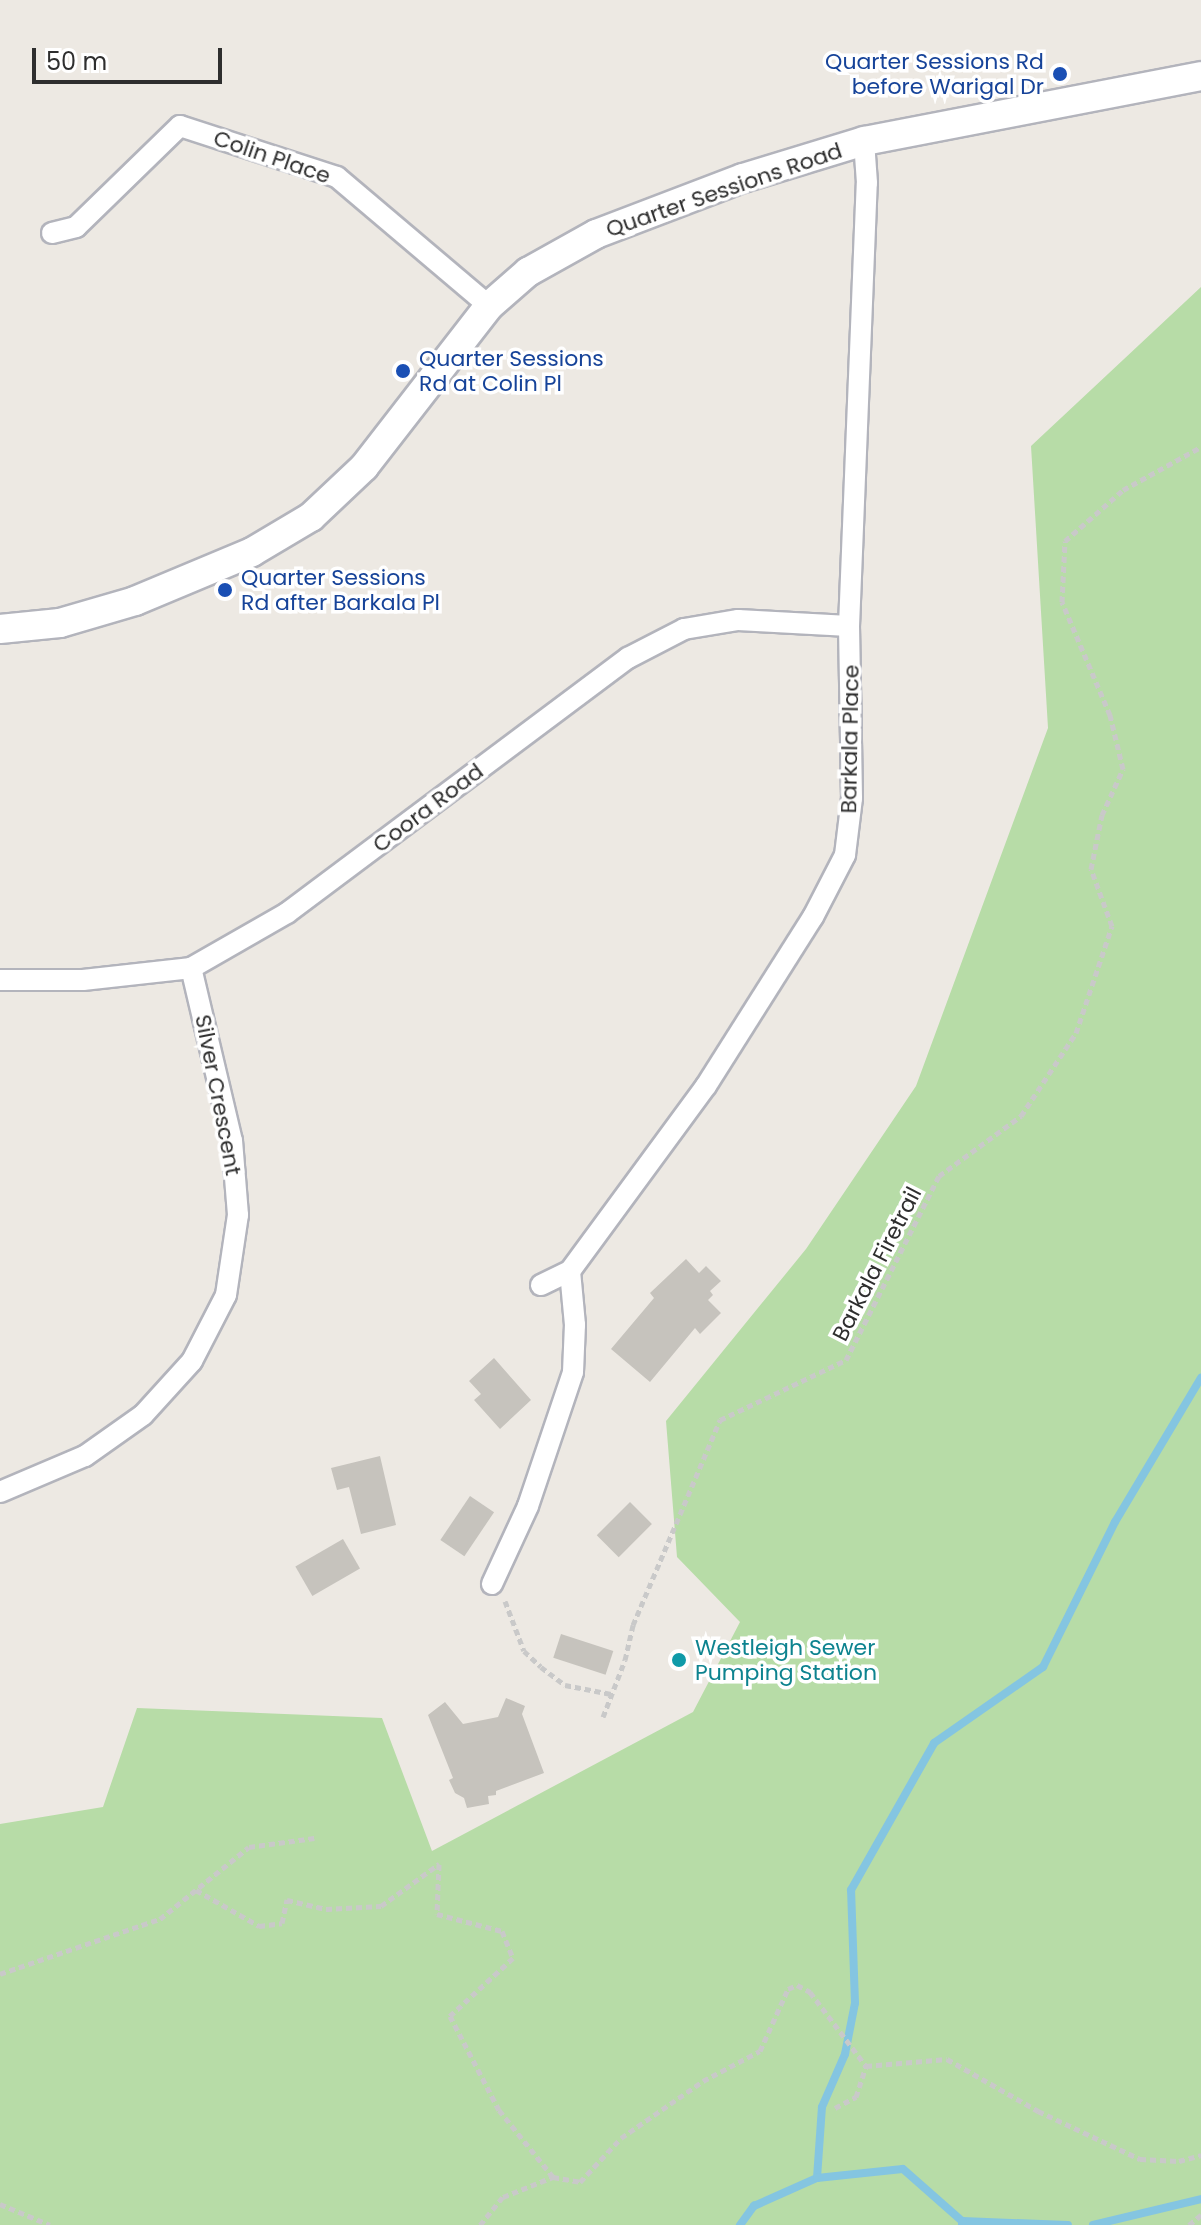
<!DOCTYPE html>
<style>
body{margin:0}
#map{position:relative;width:1201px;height:2225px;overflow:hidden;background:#ede9e3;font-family:Poppins,sans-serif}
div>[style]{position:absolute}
.green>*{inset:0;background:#b7dca7}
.stream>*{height:8px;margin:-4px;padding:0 4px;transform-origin:4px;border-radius:4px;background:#84c5e1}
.building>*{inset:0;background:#c6c3bd;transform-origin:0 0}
.path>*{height:5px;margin-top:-2.5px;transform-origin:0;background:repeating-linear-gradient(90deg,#c9c9c9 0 6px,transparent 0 10px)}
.roads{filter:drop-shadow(2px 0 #b3b4bc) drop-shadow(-2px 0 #b3b4bc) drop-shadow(0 2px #b3b4bc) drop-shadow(0 -2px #b3b4bc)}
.street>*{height:20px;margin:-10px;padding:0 10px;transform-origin:10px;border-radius:10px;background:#fff}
.secondary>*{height:28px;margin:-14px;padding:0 14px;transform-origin:14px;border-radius:14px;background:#fff}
.dots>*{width:22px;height:22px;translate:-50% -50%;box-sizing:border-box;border:4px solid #fff;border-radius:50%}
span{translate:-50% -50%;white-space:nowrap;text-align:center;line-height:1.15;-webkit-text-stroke:7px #fff;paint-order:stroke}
.transit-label{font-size:22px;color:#164399}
.right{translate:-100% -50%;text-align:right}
.left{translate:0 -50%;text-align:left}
.street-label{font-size:22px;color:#2e2e2e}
.culture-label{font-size:22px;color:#0d838f}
.scale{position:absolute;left:32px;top:48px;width:190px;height:36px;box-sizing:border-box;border:4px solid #2e2e2e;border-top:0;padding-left:10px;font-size:24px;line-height:28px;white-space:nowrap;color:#2e2e2e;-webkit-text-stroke:6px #fff;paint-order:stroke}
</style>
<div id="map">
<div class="green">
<i style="clip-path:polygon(1201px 287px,1201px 2225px,0 2225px,0 1824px,103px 1807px,137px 1708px,382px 1718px,432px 1851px,693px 1712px,740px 1622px,677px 1557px,666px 1421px,806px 1249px,916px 1086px,1048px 728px,1031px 446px)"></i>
</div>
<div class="stream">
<i style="left:817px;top:2178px;width:71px;rotate:-86deg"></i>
<i style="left:822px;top:2107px;width:58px;rotate:-66.5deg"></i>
<i style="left:845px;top:2054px;width:52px;rotate:-78.9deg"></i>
<i style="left:855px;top:2003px;width:113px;rotate:-92deg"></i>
<i style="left:851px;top:1890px;width:169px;rotate:-60.5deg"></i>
<i style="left:934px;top:1743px;width:133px;rotate:-34.9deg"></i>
<i style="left:1043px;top:1667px;width:162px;rotate:-63.6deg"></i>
<i style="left:1115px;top:1522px;width:168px;rotate:-59.2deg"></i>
<i style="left:962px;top:2221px;width:106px;rotate:2.2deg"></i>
<i style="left:740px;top:2225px;width:24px;rotate:-54deg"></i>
<i style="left:754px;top:2206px;width:69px;rotate:-24deg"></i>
<i style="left:817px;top:2178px;width:86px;rotate:-6deg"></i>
<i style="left:903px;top:2169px;width:79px;rotate:41.4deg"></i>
<i style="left:962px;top:2221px;width:4px;rotate:90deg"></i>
<i style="left:1093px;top:2225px;width:111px;rotate:-13.5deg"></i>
</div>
<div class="building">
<i style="clip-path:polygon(686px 1259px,699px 1273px,706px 1266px,721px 1281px,710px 1291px,713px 1295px,708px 1300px,721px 1313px,700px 1334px,695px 1328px,650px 1382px,611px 1349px,654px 1298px,650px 1293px)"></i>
<i style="clip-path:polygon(494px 1358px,531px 1400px,500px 1429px,474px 1400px,481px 1394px,469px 1381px)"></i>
<i style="clip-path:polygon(380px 1456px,396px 1525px,361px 1534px,349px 1487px,337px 1490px,331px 1468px)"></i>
<i style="left:470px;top:1496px;width:29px;height:53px;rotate:34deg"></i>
<i style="left:630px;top:1502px;width:31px;height:47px;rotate:45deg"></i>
<i style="left:343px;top:1539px;width:34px;height:55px;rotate:60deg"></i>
<i style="left:561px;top:1634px;width:55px;height:25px;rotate:18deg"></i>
<i style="clip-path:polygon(506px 1698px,525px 1706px,522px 1714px,544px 1773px,496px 1791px,496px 1795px,488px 1796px,489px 1804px,467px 1808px,464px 1798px,455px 1793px,449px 1780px,453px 1778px,428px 1715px,445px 1702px,463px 1724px,498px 1717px)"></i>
</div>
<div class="path">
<i style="left:505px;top:1601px;width:53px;rotate:69.2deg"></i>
<i style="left:524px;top:1651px;width:23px;rotate:43deg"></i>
<i style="left:541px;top:1667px;width:30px;rotate:37deg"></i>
<i style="left:565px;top:1685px;width:47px;rotate:11.1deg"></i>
<i style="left:603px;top:1717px;width:61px;rotate:-68.9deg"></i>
<i style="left:625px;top:1660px;width:36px;rotate:-77deg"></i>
<i style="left:633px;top:1625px;width:223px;rotate:-67deg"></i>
<i style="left:720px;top:1420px;width:140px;rotate:-25.5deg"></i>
<i style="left:846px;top:1360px;width:206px;rotate:-63.2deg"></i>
<i style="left:939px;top:1176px;width:102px;rotate:-36.2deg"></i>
<i style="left:1021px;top:1116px;width:100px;rotate:-56.5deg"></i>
<i style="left:1076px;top:1033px;width:113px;rotate:-71.4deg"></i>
<i style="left:1112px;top:926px;width:61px;rotate:-110.2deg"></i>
<i style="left:1091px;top:869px;width:55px;rotate:-78.5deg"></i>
<i style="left:1102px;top:815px;width:51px;rotate:-65.5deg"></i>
<i style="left:1123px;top:769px;width:56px;rotate:-103.5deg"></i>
<i style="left:1110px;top:715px;width:123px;rotate:-113deg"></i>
<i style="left:1062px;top:602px;width:61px;rotate:-87.2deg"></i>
<i style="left:1065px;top:541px;width:77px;rotate:-41.3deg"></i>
<i style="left:1123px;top:490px;width:89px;rotate:-28.9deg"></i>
<i style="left:196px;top:1890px;width:73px;rotate:29.7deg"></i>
<i style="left:259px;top:1926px;width:23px;rotate:-7deg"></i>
<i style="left:282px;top:1923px;width:24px;rotate:-78deg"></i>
<i style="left:287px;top:1900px;width:40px;rotate:13deg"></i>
<i style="left:326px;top:1909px;width:55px;rotate:-3.1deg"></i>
<i style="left:381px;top:1906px;width:72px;rotate:-35.9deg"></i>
<i style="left:439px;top:1864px;width:50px;rotate:92.3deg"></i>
<i style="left:437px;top:1914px;width:67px;rotate:14.7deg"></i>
<i style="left:502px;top:1931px;width:29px;rotate:68deg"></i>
<i style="left:513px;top:1958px;width:86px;rotate:137.4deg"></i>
<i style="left:450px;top:2016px;width:106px;rotate:62.5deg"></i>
<i style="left:499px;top:2110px;width:86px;rotate:51.1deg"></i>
<i style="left:0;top:1974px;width:169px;rotate:-19deg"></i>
<i style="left:160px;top:1919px;width:114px;rotate:-39deg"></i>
<i style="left:249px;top:1847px;width:66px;rotate:-7.9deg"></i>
<i style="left:835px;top:2108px;width:24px;rotate:-28deg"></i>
<i style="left:856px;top:2097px;width:33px;rotate:-72deg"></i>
<i style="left:0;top:2204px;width:54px;rotate:22.8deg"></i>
<i style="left:480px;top:2225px;width:36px;rotate:-51deg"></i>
<i style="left:503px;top:2197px;width:54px;rotate:-21.8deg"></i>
<i style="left:553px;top:2177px;width:27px;rotate:10deg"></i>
<i style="left:580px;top:2182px;width:60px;rotate:-47deg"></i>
<i style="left:621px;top:2138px;width:100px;rotate:-34.8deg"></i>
<i style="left:703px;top:2081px;width:64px;rotate:-27.8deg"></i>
<i style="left:760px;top:2051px;width:68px;rotate:-65.7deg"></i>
<i style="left:788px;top:1989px;width:10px;rotate:-24deg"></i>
<i style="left:797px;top:1985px;width:15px;rotate:28deg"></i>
<i style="left:810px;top:1992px;width:93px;rotate:52.9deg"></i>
<i style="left:866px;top:2066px;width:81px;rotate:-4.9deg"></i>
<i style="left:947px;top:2059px;width:105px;rotate:29.7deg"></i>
<i style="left:1038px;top:2111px;width:113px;rotate:25.2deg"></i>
<i style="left:1140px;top:2159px;width:39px;rotate:3deg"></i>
<i style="left:1179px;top:2161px;width:23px;rotate:-15deg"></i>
<i style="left:1189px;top:2225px;width:16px;rotate:-40deg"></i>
</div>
<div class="roads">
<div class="street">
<i style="left:52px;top:233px;width:25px;rotate:-14deg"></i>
<i style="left:76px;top:227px;width:145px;rotate:-44.2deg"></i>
<i style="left:180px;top:126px;width:165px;rotate:18deg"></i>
<i style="left:337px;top:177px;width:199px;rotate:40.3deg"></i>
<i style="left:0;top:980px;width:83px"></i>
<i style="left:83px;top:980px;width:109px;rotate:-6.3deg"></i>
<i style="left:191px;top:968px;width:111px;rotate:-29.8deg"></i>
<i style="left:287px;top:913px;width:426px;rotate:-36.8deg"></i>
<i style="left:628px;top:658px;width:63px;rotate:-27.4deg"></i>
<i style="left:684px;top:629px;width:55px;rotate:-9.5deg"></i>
<i style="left:738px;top:620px;width:111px;rotate:3.1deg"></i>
<i style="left:541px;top:1285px;width:32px;rotate:-26deg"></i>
<i style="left:570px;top:1271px;width:230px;rotate:-53.7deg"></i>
<i style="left:706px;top:1086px;width:200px;rotate:-57.7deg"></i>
<i style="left:813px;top:917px;width:70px;rotate:-62.7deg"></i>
<i style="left:845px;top:855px;width:57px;rotate:-83deg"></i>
<i style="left:852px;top:798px;width:172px;rotate:-91deg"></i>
<i style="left:849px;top:626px;width:443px;rotate:-87.7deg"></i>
<i style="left:867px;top:183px;width:42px;rotate:-94.1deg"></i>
<i style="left:0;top:1492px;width:92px;rotate:-23deg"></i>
<i style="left:85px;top:1456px;width:71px;rotate:-35.3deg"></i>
<i style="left:143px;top:1415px;width:73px;rotate:-47.8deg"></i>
<i style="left:192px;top:1361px;width:74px;rotate:-62.7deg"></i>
<i style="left:226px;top:1295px;width:81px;rotate:-81.5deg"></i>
<i style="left:238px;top:1215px;width:74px;rotate:-94.6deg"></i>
<i style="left:232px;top:1141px;width:178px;rotate:-103.3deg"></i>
<i style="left:492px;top:1584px;width:86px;rotate:-65.2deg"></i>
<i style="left:528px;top:1506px;width:141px;rotate:-71.4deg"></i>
<i style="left:573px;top:1372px;width:47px;rotate:-87.6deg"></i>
<i style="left:575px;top:1325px;width:54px;rotate:-95.3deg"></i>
</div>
<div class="secondary">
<i style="left:0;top:629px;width:60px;rotate:-5.7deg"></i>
<i style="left:60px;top:623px;width:78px;rotate:-16.3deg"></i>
<i style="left:135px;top:601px;width:127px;rotate:-22.7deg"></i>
<i style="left:252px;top:552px;width:69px;rotate:-30.7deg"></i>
<i style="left:311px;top:517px;width:73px;rotate:-43.3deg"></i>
<i style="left:364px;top:467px;width:204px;rotate:-52.2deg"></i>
<i style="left:489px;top:306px;width:52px;rotate:-41.1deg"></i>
<i style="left:528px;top:272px;width:78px;rotate:-29.2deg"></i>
<i style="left:596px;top:234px;width:157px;rotate:-20.9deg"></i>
<i style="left:743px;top:178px;width:127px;rotate:-17deg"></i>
<i style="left:864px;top:141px;width:343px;rotate:-10.9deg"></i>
</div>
</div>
<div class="dots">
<i style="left:1060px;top:74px;background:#1a4fb4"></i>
<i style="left:403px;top:371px;background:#1a4fb4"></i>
<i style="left:225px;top:590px;background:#1a4fb4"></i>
<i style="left:679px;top:1660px;background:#0f9aa8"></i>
</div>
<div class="transit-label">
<span class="right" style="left:1044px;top:74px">Quarter Sessions Rd<br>before Warigal Dr</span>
<span class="left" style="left:419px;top:371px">Quarter Sessions<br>Rd at Colin Pl</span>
<span class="left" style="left:241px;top:590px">Quarter Sessions<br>Rd after Barkala Pl</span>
</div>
<div class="street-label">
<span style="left:272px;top:157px;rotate:19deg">Colin Place</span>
<span style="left:724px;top:190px;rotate:-19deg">Quarter Sessions Road</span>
<span style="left:850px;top:739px;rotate:-89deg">Barkala Place</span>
<span style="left:428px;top:808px;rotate:-37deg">Coora Road</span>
<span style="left:218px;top:1095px;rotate:79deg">Silver Crescent</span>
<span style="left:877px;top:1264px;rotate:-63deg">Barkala Firetrail</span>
</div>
<div class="culture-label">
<span class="left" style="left:695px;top:1660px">Westleigh Sewer<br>Pumping Station</span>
</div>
<div class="scale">50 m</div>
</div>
